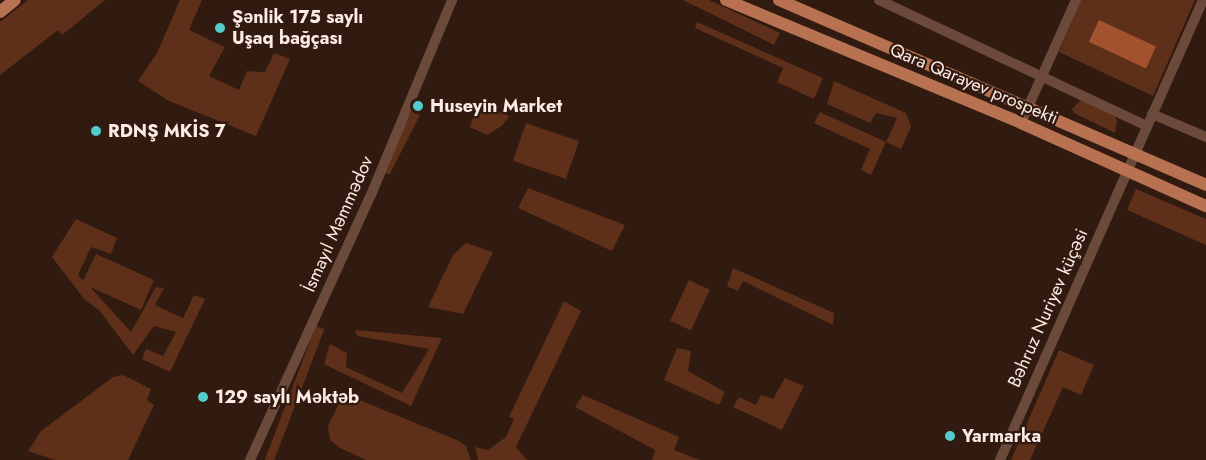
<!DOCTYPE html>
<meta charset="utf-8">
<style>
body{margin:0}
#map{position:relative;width:1206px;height:460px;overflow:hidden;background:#311a0f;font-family:Jost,sans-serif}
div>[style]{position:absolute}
.green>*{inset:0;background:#5e2f19;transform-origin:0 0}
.water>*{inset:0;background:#a2522d;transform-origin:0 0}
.minor>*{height:10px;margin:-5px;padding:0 5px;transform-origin:5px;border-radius:5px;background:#6c4a3b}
.major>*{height:12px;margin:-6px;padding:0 6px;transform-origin:6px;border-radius:6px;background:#b87252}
.dots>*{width:16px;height:16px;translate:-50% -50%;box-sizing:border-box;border:3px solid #311a0f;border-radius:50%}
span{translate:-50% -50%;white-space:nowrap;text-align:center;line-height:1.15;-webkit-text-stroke:4.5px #311a0f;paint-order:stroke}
.poi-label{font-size:18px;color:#fceae3;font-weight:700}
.left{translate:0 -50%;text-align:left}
.street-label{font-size:18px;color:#fceae3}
</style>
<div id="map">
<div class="green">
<i style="clip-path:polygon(28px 0,105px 0,62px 35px,58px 30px,0 75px,0 22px)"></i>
<i style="clip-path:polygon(180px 0,202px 0,189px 30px,225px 47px,209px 76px,239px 90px,247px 71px,265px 72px,274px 53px,290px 59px,256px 136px,169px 101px,138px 81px,157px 53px)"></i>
<i style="clip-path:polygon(683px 0,709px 0,780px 33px,774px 45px)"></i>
<i style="clip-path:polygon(1081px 0,1195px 0,1153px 96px,1059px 52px)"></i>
<i style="clip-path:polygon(697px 22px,823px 78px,814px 99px,777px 82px,783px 68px,695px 28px)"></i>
<i style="clip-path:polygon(834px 81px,906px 113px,911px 127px,901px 149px,886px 142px,871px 175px,861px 170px,870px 149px,814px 123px,820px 112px,886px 142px,897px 118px,876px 113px,870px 123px,827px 104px)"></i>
<i style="clip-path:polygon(1081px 100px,1113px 113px,1117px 120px,1115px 133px,1074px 113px,1072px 109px)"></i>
<i style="clip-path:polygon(477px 103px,509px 116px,503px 125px,487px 135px,470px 127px)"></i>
<i style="left:412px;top:111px;width:9px;height:67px;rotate:27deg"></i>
<i style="left:526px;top:123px;width:56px;height:40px;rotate:19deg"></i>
<i style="clip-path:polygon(528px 188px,625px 225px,612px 251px,518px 208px)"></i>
<i style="clip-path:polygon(1136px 189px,1206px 219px,1206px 245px,1127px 210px)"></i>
<i style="clip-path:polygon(76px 219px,117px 238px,111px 254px,91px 247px,78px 275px,83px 281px,96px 254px,154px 280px,141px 310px,90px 287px,131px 332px,156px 287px,164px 288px,155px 305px,183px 318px,194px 295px,205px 299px,170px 372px,142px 359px,146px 349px,163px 356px,176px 332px,154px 326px,133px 355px,99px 310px,85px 300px,52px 257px)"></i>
<i style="clip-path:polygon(466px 243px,493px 252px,463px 314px,428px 307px,453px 255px)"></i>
<i style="clip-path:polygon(733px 268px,834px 313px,833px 325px,743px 281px,738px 291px,727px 286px)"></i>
<i style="left:689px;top:280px;width:23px;height:45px;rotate:25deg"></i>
<i style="clip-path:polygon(564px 301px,581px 311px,516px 447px,527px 460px,478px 460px,475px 447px,488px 450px,506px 437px,514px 419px,509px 417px)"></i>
<i style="left:316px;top:326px;width:9px;height:146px;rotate:21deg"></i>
<i style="clip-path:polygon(355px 330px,442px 338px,411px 406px,324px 364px,330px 344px,347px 353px,346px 367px,402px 393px,429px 349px,357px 336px)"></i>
<i style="clip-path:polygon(677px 348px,691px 351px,688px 371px,725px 392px,719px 405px,664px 380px)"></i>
<i style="clip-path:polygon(1059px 350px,1094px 365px,1081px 395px,1063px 387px,1030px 460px,1011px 460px)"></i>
<i style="clip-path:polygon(123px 375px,151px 389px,147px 400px,154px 405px,128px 460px,55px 460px,28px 451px,41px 431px,113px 377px)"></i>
<i style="clip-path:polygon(785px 378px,804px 386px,782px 430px,733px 407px,739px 397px,756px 405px,761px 395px,773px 399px)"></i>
<i style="clip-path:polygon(583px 395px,679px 437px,674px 450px,700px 460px,652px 460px,655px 450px,575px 407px)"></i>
<i style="clip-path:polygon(350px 396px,459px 441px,466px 446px,471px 460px,366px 460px,340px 448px,330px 440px,328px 426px,339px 403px)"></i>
</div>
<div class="water">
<i style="left:1099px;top:20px;width:63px;height:24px;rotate:25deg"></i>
</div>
<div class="minor">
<i style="left:879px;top:0;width:296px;rotate:25.2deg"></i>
<i style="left:1152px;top:114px;width:59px;rotate:23.1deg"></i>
<i style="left:1021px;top:123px;width:135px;rotate:-65.9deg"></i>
<i style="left:250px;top:460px;width:291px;rotate:-65.5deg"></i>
<i style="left:371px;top:195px;width:211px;rotate:-67.4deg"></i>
<i style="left:1000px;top:460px;width:503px;rotate:-66.19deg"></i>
</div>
<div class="major">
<i style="left:726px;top:0;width:320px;rotate:22.6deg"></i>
<i style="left:1021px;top:123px;width:203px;rotate:24.2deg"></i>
<i style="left:779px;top:0;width:465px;rotate:23.4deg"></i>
<i style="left:0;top:12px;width:19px;rotate:-39deg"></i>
</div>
<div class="dots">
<i style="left:220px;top:28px;background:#52cdcc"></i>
<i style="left:418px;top:106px;background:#52cdcc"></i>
<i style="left:96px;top:131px;background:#52cdcc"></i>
<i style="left:203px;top:397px;background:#52cdcc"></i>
<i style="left:950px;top:436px;background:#52cdcc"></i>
</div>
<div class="poi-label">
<span class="left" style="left:232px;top:28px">Şənlik 175 saylı<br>Uşaq bağçası</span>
<span class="left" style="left:430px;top:106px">Huseyin Market</span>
<span class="left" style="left:108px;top:131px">RDNŞ MKİS 7</span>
<span class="left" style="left:215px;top:397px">129 saylı Məktəb</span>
<span class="left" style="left:962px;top:436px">Yarmarka</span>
</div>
<div class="street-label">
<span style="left:974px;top:84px;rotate:23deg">Qara Qarayev prospekti</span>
<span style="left:338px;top:224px;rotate:-66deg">İsmayıl Məmmədov</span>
<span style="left:1048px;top:308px;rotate:-66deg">Bəhruz Nuriyev küçəsi</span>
</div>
</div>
